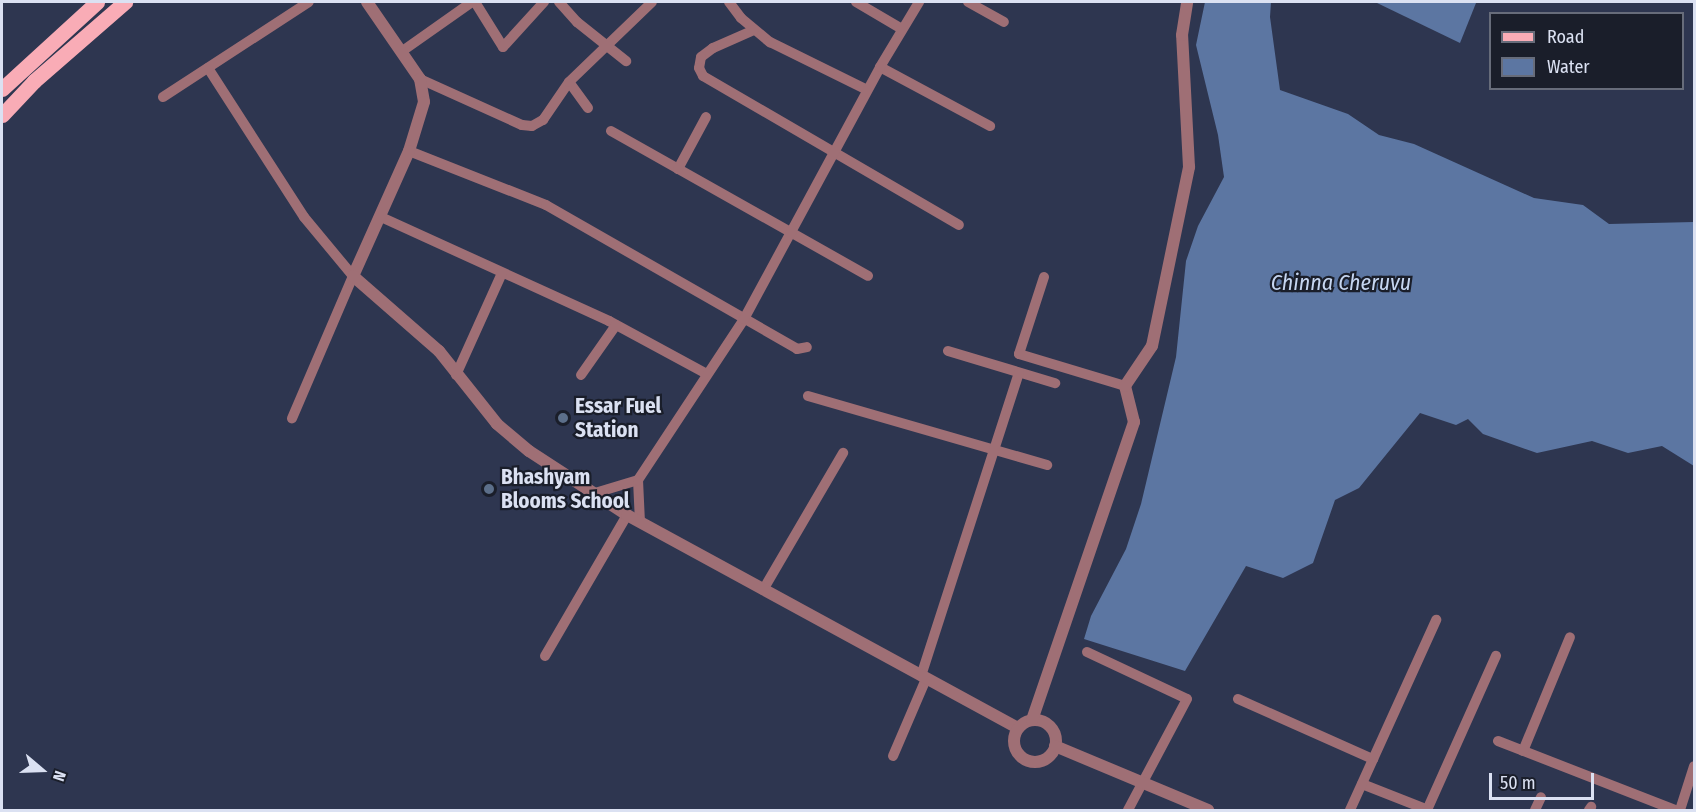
<!DOCTYPE html>
<style>
body{margin:0}
#map{position:relative;width:1696px;height:812px;overflow:hidden;background:#2e3650;font-family:"Fira Sans Condensed",sans-serif}
div>[style]{position:absolute}
.water>*{inset:0;background:#5c76a2}
.minor>*{height:10px;margin:-5px;padding:0 5px;transform-origin:5px;border-radius:5px;background:#9f6f75}
.tertiary>*{height:12px;margin:-6px;padding:0 6px;transform-origin:6px;border-radius:6px;background:#9f6f75}
.tertiary>.ring{margin:-6px;padding:0;box-sizing:content-box;background:none;border:12px solid #9f6f75;border-radius:50%}
.primary>*{height:15px;margin:-7.5px;padding:0 7.5px;transform-origin:7.5px;border-radius:7.5px;background:#f9acb6}
.dots>*{width:16px;height:16px;translate:-50% -50%;box-sizing:border-box;border:3px solid #1a1e2a;border-radius:50%}
span{translate:-50% -50%;white-space:nowrap;text-align:center;line-height:1.15;-webkit-text-stroke:4.5px #1a1e2a;paint-order:stroke}
.poi-label{font-size:21px;color:#dbe1f2;font-weight:700}
.left{translate:0 -50%;text-align:left}
.water-label{font-size:22px;color:#c6d6f1;font-style:italic}
.frame{position:absolute;inset:0;border:3px solid #dbe1f2;pointer-events:none}
.legend{position:absolute;left:1489px;top:12px;width:195px;height:78px;box-sizing:border-box;background:#1a1e2a;border:2px solid #676c7a;margin:0;padding:8px 10px;list-style:none;font-size:18px;color:#dbe1f2}
.legend li{display:flex;align-items:center;gap:12px;height:30px}
.legend b{width:30px;border:2px solid #676c7a}
.north{position:absolute;left:12px;top:740px;width:60px;height:60px;-webkit-text-stroke:4px #1a1e2a;paint-order:stroke;rotate:109deg;font-size:16px;font-weight:700;line-height:24px;text-align:center;color:#dbe1f2}
.north::after{content:'';display:block;margin:auto;width:21px;height:27px;background:#dbe1f2;clip-path:polygon(50% 0,100% 100%,50% 72%,0 100%)}
.scale{position:absolute;left:1489px;top:773px;width:105px;height:27px;box-sizing:border-box;border:3px solid #dbe1f2;border-top:0;padding-left:8px;font-size:18px;line-height:21px;white-space:nowrap;color:#dbe1f2;-webkit-text-stroke:4px #1a1e2a;paint-order:stroke}
</style>
<div id="map">
<div class="water">
<i style="clip-path:polygon(1205px 2px,1271px 2px,1270px 17px,1280px 90px,1348px 114px,1379px 135px,1414px 144px,1534px 198px,1583px 205px,1609px 224px,1694px 222px,1694px 466px,1662px 446px,1628px 453px,1592px 441px,1537px 453px,1483px 434px,1468px 419px,1456px 425px,1420px 413px,1359px 488px,1335px 500px,1313px 563px,1283px 578px,1246px 566px,1185px 671px,1084px 639px,1091px 616px,1126px 549px,1141px 504px,1176px 357px,1186px 261px,1198px 226px,1224px 177px,1218px 135px,1196px 45px)"></i>
<i style="clip-path:polygon(1375px 2px,1474px 2px,1476px 3px,1460px 43px)"></i>
</div>
<div class="minor">
<i style="left:475px;top:2px;width:53px;rotate:58.1deg"></i>
<i style="left:503px;top:47px;width:61px;rotate:-47.7deg"></i>
<i style="left:559px;top:2px;width:27px;rotate:48deg"></i>
<i style="left:577px;top:22px;width:63px;rotate:38.5deg"></i>
<i style="left:729px;top:2px;width:20px;rotate:53deg"></i>
<i style="left:741px;top:18px;width:38px;rotate:40deg"></i>
<i style="left:770px;top:42px;width:108px;rotate:26.3deg"></i>
<i style="left:856px;top:2px;width:53px;rotate:30.4deg"></i>
<i style="left:968px;top:2px;width:41px;rotate:29.1deg"></i>
<i style="left:754px;top:30px;width:45px;rotate:156.3deg"></i>
<i style="left:713px;top:48px;width:15px;rotate:143deg"></i>
<i style="left:701px;top:57px;width:11px;rotate:100deg"></i>
<i style="left:699px;top:68px;width:9px;rotate:63deg"></i>
<i style="left:703px;top:76px;width:296px;rotate:30.2deg"></i>
<i style="left:401px;top:52px;width:87px;rotate:-35.2deg"></i>
<i style="left:880px;top:67px;width:125px;rotate:28.2deg"></i>
<i style="left:208px;top:68px;width:177px;rotate:57.2deg"></i>
<i style="left:304px;top:217px;width:77px;rotate:50.3deg"></i>
<i style="left:353px;top:276px;width:155px;rotate:113.2deg"></i>
<i style="left:420px;top:79px;width:112px;rotate:24.3deg"></i>
<i style="left:522px;top:125px;width:10px;rotate:6deg"></i>
<i style="left:532px;top:126px;width:13px;rotate:-29deg"></i>
<i style="left:543px;top:120px;width:46px;rotate:-55.6deg"></i>
<i style="left:163px;top:97px;width:174px;rotate:-33.1deg"></i>
<i style="left:588px;top:108px;width:32px;rotate:-126deg"></i>
<i style="left:569px;top:82px;width:115px;rotate:-43.9deg"></i>
<i style="left:611px;top:131px;width:295px;rotate:29.4deg"></i>
<i style="left:409px;top:151px;width:147px;rotate:21.5deg"></i>
<i style="left:546px;top:205px;width:289px;rotate:29.8deg"></i>
<i style="left:797px;top:349px;width:10px;rotate:-11deg"></i>
<i style="left:678px;top:169px;width:59px;rotate:-61.7deg"></i>
<i style="left:381px;top:217px;width:251px;rotate:24.5deg"></i>
<i style="left:609px;top:321px;width:111px;rotate:28.4deg"></i>
<i style="left:1044px;top:277px;width:81px;rotate:108deg"></i>
<i style="left:1019px;top:354px;width:111px;rotate:16.8deg"></i>
<i style="left:948px;top:351px;width:112px;rotate:16.7deg"></i>
<i style="left:456px;top:375px;width:112px;rotate:-65.7deg"></i>
<i style="left:581px;top:375px;width:61px;rotate:-55deg"></i>
<i style="left:808px;top:396px;width:249px;rotate:16.1deg"></i>
<i style="left:638px;top:480px;width:42px;rotate:87.3deg"></i>
<i style="left:595px;top:493px;width:45px;rotate:-16.8deg"></i>
<i style="left:638px;top:480px;width:193px;rotate:-56.6deg"></i>
<i style="left:744px;top:319px;width:286px;rotate:-61.6deg"></i>
<i style="left:880px;top:67px;width:76px;rotate:-59deg"></i>
<i style="left:763px;top:590px;width:159px;rotate:-59.7deg"></i>
<i style="left:1087px;top:652px;width:110px;rotate:25.2deg"></i>
<i style="left:1187px;top:699px;width:126px;rotate:118deg"></i>
<i style="left:545px;top:656px;width:163px;rotate:-59.8deg"></i>
<i style="left:921px;top:676px;width:318px;rotate:-72.1deg"></i>
<i style="left:1238px;top:699px;width:148px;rotate:24deg"></i>
<i style="left:1498px;top:741px;width:190px;rotate:21.3deg"></i>
<i style="left:1523px;top:751px;width:123px;rotate:-67.6deg"></i>
<i style="left:893px;top:756px;width:84px;rotate:-66.8deg"></i>
<i style="left:1362px;top:784px;width:71px;rotate:21.5deg"></i>
<i style="left:1350px;top:810px;width:209px;rotate:-65.6deg"></i>
<i style="left:1427px;top:810px;width:169px;rotate:-65.9deg"></i>
<i style="left:1535px;top:810px;width:14px;rotate:-65deg"></i>
<i style="left:1589px;top:810px;width:4px;rotate:-56deg"></i>
<i style="left:1680px;top:810px;width:46px;rotate:-72.3deg"></i>
</div>
<div class="tertiary">
<i style="left:367px;top:2px;width:93px;rotate:55.5deg"></i>
<i style="left:420px;top:79px;width:23px;rotate:80deg"></i>
<i style="left:424px;top:102px;width:51px;rotate:107deg"></i>
<i style="left:409px;top:151px;width:137px;rotate:114.1deg"></i>
<i style="left:353px;top:276px;width:114px;rotate:41.1deg"></i>
<i style="left:439px;top:351px;width:93px;rotate:51.5deg"></i>
<i style="left:497px;top:424px;width:42px;rotate:40.2deg"></i>
<i style="left:529px;top:451px;width:117px;rotate:33.1deg"></i>
<i style="left:627px;top:515px;width:444px;rotate:28.6deg"></i>
<i class="ring" style="left:1014px;top:720px;width:30px;height:30px"></i>
<i style="left:1032px;top:720px;width:315px;rotate:-71.1deg"></i>
<i style="left:1134px;top:422px;width:37px;rotate:-104deg"></i>
<i style="left:1125px;top:386px;width:48px;rotate:-56deg"></i>
<i style="left:1152px;top:346px;width:183px;rotate:-78.3deg"></i>
<i style="left:1189px;top:167px;width:132px;rotate:-93deg"></i>
<i style="left:1182px;top:35px;width:33px;rotate:-81deg"></i>
<i style="left:1055px;top:746px;width:166px;rotate:22.7deg"></i>
</div>
<div class="primary">
<i style="left:2px;top:89px;width:129px;rotate:-42.5deg"></i>
<i style="left:2px;top:115px;width:47px;rotate:-46.7deg"></i>
<i style="left:34px;top:81px;width:121px;rotate:-41deg"></i>
</div>
<div class="dots">
<i style="left:563px;top:418px;background:#5c6f8a"></i>
<i style="left:489px;top:489px;background:#5c6f8a"></i>
</div>
<div class="poi-label">
<span class="left" style="left:575px;top:418px">Essar Fuel<br>Station</span>
<span class="left" style="left:501px;top:489px">Bhashyam<br>Blooms School</span>
</div>
<div class="water-label">
<span style="left:1341px;top:283px">Chinna Cheruvu</span>
</div>
<div class="frame"></div>
<ul class="legend">
<li><b style="height:8px;background:#f9acb6"></b>Road</li>
<li><b style="height:16px;background:#5c76a2"></b>Water</li>
</ul>
<div class="north">N</div>
<div class="scale">50 m</div>
</div>
